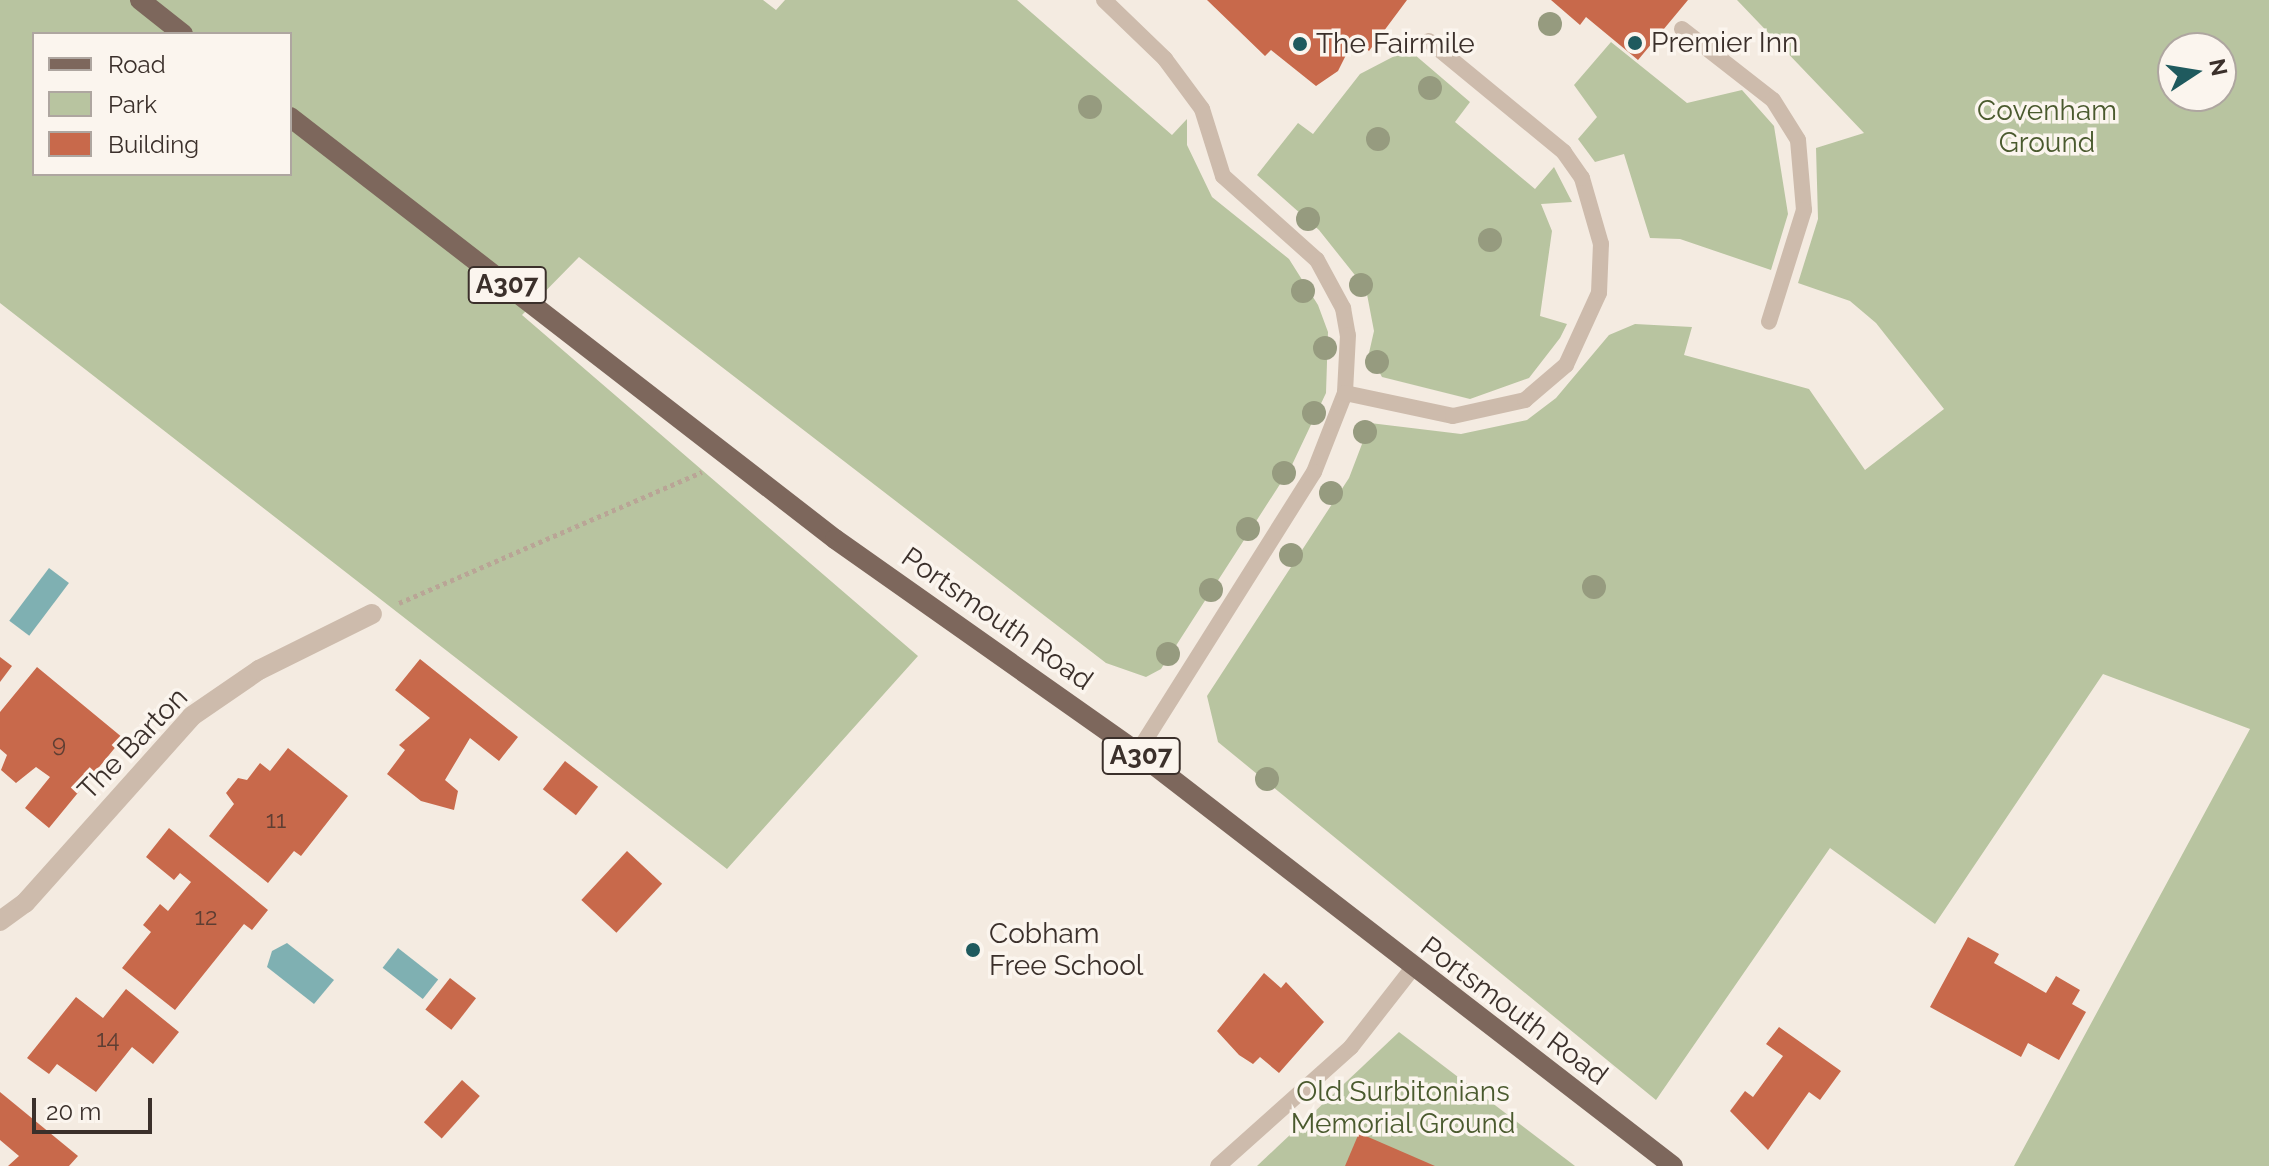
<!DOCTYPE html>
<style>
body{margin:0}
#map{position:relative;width:2269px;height:1166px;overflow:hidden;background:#f4ebe1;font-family:Raleway,sans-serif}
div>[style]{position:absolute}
.green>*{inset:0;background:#b8c4a0}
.water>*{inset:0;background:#7fb0b2;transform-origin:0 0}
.building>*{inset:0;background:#c8694b;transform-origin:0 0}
.path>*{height:5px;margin-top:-2.5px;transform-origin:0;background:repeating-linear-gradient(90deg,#b9a596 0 4px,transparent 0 8px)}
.service>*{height:16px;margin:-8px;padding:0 8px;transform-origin:8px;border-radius:8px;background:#cdbbac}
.minor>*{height:20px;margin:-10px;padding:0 10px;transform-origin:10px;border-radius:10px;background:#cdbbac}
.primary>*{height:20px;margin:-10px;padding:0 10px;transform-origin:10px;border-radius:10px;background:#7d675c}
.trees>*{width:24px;height:24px;margin:-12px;border-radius:50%;background:#969b7f}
.dots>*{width:22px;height:22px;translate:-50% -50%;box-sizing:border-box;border:4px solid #fbf5ee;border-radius:50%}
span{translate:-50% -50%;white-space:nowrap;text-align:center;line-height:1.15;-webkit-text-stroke:7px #fbf5ee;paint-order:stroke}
.number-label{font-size:24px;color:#5e3e33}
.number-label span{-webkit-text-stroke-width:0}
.shield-label span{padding:2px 6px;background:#fbf5ee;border:2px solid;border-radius:6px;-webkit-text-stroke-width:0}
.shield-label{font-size:26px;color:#3b302b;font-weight:700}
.poi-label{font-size:28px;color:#3b302b}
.left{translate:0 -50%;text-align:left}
.park-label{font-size:28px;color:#4a5a2e}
.street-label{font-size:28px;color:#3b302b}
.legend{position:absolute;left:32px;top:32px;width:260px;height:144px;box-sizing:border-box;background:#fbf5ee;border:2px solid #aea6a0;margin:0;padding:10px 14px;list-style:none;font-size:24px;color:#3b302b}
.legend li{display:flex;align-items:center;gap:16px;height:40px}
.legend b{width:40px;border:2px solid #aea6a0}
.north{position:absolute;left:2157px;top:32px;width:80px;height:80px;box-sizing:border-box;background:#fbf5ee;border:2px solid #aea6a0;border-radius:50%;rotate:78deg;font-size:22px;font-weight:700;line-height:32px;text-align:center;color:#3b302b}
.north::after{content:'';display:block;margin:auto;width:28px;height:36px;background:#1f5a5e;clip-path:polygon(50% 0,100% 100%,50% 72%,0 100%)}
.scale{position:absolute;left:32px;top:1098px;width:120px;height:36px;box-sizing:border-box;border:4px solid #3b302b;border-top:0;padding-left:10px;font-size:24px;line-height:28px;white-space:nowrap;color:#3b302b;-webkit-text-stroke:6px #fbf5ee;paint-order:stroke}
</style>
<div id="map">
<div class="green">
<i style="clip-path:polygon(evenodd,0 0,763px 0,776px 10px,785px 0,1017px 0,1172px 135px,1187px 119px,1187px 145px,1212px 197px,1289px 259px,1318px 305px,1328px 332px,1326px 393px,1291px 467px,1161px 669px,1146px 677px,1106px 663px,579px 257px,522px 315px,918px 656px,727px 869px,0 303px,0 0,34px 34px,290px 34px,290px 174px,34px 174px,34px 34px)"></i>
<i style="clip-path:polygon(evenodd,1737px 0,2269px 0,2269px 1166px,2014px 1166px,2250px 729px,2103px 674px,1935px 924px,1830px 848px,1656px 1100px,1218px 742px,1207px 696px,1349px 478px,1370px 423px,1461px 434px,1527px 420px,1556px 398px,1609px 335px,1635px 324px,1692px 327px,1684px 355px,1809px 389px,1865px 470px,1944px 409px,1876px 323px,1850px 301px,1798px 283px,1818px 219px,1816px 148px,1864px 133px,1737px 0,2173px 48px,2221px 48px,2221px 96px,2173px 96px,2173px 48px)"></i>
<i style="clip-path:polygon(1611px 42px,1687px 103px,1742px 90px,1774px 126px,1788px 214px,1771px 270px,1680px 239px,1650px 238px,1624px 154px,1595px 162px,1578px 139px,1597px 117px,1574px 85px)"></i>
<i style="clip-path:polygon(1408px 49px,1470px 102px,1455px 122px,1535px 189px,1554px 167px,1572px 202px,1541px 204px,1552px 231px,1540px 316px,1567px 324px,1560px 338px,1529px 378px,1470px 399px,1382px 377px,1369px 353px,1374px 331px,1366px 289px,1319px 230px,1257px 175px,1298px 123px,1313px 134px,1360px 74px)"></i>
<i style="clip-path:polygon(1399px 1032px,1575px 1166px,1257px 1166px)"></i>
</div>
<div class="water">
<i style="left:49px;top:568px;width:25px;height:66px;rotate:37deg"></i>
<i style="clip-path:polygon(287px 943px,334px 980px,314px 1004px,267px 967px,272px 951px)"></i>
<i style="left:398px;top:948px;width:51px;height:25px;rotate:38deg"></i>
</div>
<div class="building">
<i style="clip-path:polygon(1207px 0,1407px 0,1369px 51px,1354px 39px,1338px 71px,1316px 86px,1271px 50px,1265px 56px)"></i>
<i style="clip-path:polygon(1551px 0,1688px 0,1638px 60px,1586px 17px,1580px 25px)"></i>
<i style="clip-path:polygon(0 657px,12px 666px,0 682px)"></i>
<i style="clip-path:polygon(420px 659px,518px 737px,499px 761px,470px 738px,445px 780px,458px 791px,454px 810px,421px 801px,387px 774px,405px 750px,399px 745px,430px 718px,395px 690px)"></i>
<i style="clip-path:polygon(37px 667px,123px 738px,49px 828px,25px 808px,50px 777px,36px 767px,16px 783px,1px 770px,7px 755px,0 749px,0 712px)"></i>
<i style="clip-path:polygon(288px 748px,348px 796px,301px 856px,294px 851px,268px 883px,209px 836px,234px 804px,226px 793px,238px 778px,247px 780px,260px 763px,270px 771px)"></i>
<i style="left:565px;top:761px;width:42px;height:36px;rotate:38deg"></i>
<i style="clip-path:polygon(169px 828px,268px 910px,252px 930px,244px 924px,175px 1010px,122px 968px,151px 932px,143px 925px,160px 904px,168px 911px,191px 882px,180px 873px,174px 880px,146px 857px)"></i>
<i style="left:627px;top:851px;width:48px;height:67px;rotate:43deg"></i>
<i style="clip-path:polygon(1968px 937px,1999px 954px,1994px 963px,2046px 993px,2056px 976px,2080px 990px,2072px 1004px,2086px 1012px,2059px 1060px,2028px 1043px,2021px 1057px,1930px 1007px)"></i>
<i style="clip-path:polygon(1264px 973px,1281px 988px,1286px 982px,1324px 1022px,1279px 1073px,1260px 1057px,1253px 1064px,1239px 1055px,1217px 1031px)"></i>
<i style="left:450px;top:978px;width:33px;height:40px;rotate:38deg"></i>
<i style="clip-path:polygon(126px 989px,179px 1032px,153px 1064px,132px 1047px,96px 1092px,57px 1064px,49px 1074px,27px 1058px,76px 997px,103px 1018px)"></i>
<i style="clip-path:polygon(1779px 1027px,1841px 1071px,1820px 1100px,1809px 1092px,1768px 1150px,1730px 1111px,1745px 1091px,1753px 1097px,1783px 1056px,1766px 1044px)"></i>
<i style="left:462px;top:1080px;width:24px;height:57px;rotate:42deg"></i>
<i style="clip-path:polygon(0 1092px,78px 1156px,69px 1166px,8px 1166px,19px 1156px,0 1140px)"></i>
<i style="clip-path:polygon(1359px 1133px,1435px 1166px,1345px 1166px)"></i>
</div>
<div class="path">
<i style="left:399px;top:603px;width:330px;rotate:-23.4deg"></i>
</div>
<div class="service">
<i style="left:1104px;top:0;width:85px;rotate:44deg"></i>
<i style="left:1165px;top:59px;width:62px;rotate:53.5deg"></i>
<i style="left:1202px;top:109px;width:70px;rotate:72.6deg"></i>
<i style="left:1223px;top:176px;width:126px;rotate:41.8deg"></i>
<i style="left:1317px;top:260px;width:55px;rotate:61.6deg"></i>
<i style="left:1343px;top:308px;width:27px;rotate:80deg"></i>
<i style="left:1348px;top:335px;width:58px;rotate:93deg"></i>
<i style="left:1345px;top:393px;width:85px;rotate:111.4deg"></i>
<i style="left:1314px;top:472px;width:332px;rotate:122.2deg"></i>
<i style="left:1682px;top:29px;width:115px;rotate:38deg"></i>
<i style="left:1773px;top:100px;width:47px;rotate:58deg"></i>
<i style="left:1798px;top:140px;width:70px;rotate:85.1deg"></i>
<i style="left:1804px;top:210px;width:117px;rotate:107.4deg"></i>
<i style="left:1345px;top:393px;width:110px;rotate:12deg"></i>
<i style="left:1453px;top:416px;width:74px;rotate:-12.5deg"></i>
<i style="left:1525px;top:400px;width:54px;rotate:-40.5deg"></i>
<i style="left:1566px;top:365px;width:79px;rotate:-65.4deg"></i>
<i style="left:1599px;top:293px;width:49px;rotate:-87.7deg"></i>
<i style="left:1601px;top:244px;width:69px;rotate:-106.1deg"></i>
<i style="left:1582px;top:178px;width:32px;rotate:-125deg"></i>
<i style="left:1564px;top:152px;width:175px;rotate:-140.6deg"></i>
<i style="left:1218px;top:1166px;width:178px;rotate:-41.8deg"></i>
<i style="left:1351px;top:1047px;width:99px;rotate:-52deg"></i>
</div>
<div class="minor">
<i style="left:0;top:921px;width:31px;rotate:-36deg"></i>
<i style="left:25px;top:903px;width:251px;rotate:-48.2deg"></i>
<i style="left:192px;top:716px;width:81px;rotate:-34.5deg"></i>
<i style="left:259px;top:670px;width:126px;rotate:-26.4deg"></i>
</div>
<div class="primary">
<i style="left:140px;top:0;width:55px;rotate:38.3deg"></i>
<i style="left:290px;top:117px;width:689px;rotate:37.75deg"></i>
<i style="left:835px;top:539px;width:380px;rotate:35.2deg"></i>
<i style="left:1145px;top:758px;width:667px;rotate:37.69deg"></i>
</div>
<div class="trees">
<i style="left:1550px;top:24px"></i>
<i style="left:1430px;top:88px"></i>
<i style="left:1090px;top:107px"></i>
<i style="left:1378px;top:139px"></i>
<i style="left:1308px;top:219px"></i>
<i style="left:1490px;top:240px"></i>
<i style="left:1361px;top:285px"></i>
<i style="left:1303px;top:291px"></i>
<i style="left:1325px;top:348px"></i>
<i style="left:1377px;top:362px"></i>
<i style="left:1314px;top:413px"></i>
<i style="left:1365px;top:432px"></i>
<i style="left:1284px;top:473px"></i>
<i style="left:1331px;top:493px"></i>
<i style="left:1248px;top:529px"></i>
<i style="left:1291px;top:555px"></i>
<i style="left:1594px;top:587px"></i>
<i style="left:1211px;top:590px"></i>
<i style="left:1168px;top:654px"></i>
<i style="left:1267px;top:779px"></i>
</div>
<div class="dots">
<i style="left:1635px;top:43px;background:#1f5a5e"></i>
<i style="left:1300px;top:44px;background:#1f5a5e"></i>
<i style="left:973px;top:950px;background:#1f5a5e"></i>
</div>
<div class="number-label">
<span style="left:59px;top:744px">9</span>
<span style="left:276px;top:820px">11</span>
<span style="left:206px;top:917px">12</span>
<span style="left:108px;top:1039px">14</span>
</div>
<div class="shield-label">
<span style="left:507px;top:285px">A307</span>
<span style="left:1141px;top:756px">A307</span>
</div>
<div class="poi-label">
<span class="left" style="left:1651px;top:43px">Premier Inn</span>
<span class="left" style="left:1316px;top:44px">The Fairmile</span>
<span class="left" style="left:989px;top:950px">Cobham<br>Free School</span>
</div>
<div class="park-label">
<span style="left:2047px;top:127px">Covenham<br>Ground</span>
<span style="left:1403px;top:1108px">Old Surbitonians<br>Memorial Ground</span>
</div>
<div class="street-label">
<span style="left:997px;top:619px;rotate:35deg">Portsmouth Road</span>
<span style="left:133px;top:744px;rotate:-46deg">The Barton</span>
<span style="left:1514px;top:1011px;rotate:37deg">Portsmouth Road</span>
</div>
<ul class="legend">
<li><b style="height:10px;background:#7d675c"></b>Road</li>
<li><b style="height:22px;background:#b8c4a0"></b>Park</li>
<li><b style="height:22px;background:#c8694b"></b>Building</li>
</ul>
<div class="north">N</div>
<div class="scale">20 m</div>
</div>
